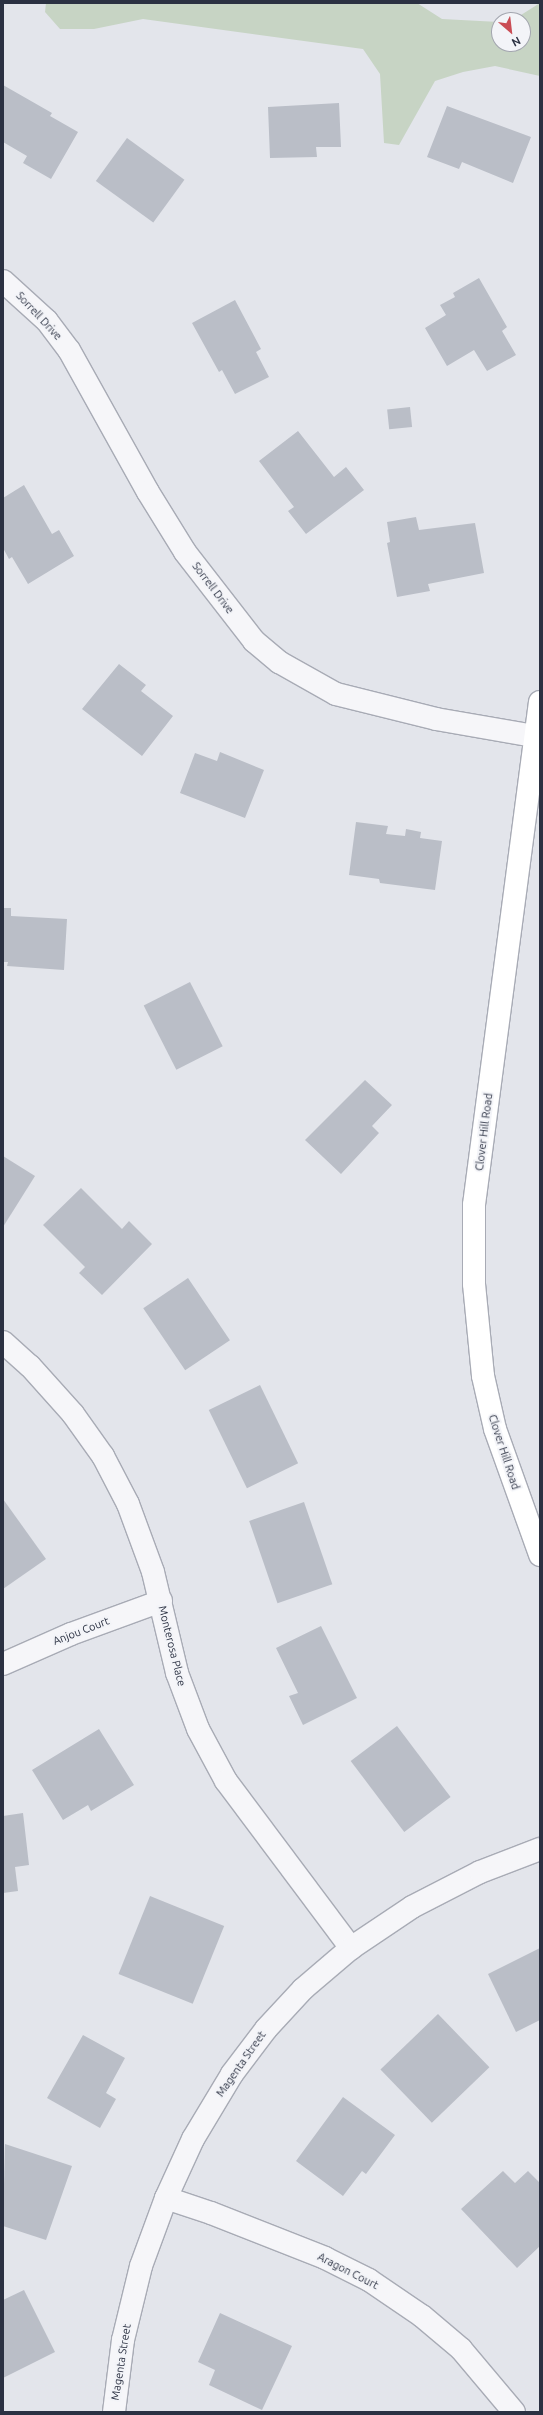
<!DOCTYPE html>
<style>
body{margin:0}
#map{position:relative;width:543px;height:2415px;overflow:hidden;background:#e3e5eb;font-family:Ubuntu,sans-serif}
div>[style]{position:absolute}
.green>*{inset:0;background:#c7d4c4}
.building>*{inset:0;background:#babec7;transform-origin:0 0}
.roads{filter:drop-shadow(1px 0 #a8abb5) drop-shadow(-1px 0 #a8abb5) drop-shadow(0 1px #a8abb5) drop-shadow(0 -1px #a8abb5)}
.street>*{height:22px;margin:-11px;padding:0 11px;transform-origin:11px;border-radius:11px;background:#f6f6f9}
.secondary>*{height:22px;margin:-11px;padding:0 11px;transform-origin:11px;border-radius:11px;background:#fff}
span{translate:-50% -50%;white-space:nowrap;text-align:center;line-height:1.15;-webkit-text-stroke:4px #f3f4f8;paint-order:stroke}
.street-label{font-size:11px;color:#2b3142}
.frame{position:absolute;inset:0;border:4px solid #2b3142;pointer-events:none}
.north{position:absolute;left:491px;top:12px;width:40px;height:40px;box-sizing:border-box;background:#f3f4f8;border:1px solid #a3a6af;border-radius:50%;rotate:152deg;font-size:11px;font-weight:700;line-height:16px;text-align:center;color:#2b3142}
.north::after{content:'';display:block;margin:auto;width:14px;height:18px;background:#ca4d55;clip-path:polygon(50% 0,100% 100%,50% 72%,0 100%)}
</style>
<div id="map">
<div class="green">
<i style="clip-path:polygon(46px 3px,417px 3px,442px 19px,499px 22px,499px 44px,523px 44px,523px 20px,513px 20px,540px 3px,540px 76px,495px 66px,463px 72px,435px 81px,399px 145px,384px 143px,380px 74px,363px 49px,143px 19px,94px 29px,60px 29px,45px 12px)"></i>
</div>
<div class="building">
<i style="clip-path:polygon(3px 85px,52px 113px,50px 116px,78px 132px,51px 179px,23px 163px,27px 156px,3px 142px)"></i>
<i style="clip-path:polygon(339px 103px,341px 147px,316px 147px,317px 157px,270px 158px,268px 107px)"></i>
<i style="clip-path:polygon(447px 106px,531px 137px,513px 183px,462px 162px,459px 169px,427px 157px)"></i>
<i style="left:127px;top:138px;width:71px;height:53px;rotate:36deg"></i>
<i style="clip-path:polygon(479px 278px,507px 327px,502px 331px,516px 355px,487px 371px,474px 350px,447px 366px,425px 328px,446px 315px,440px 305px,455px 297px,453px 293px)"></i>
<i style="clip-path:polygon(235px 300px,261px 349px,256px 352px,269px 377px,235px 394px,222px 370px,219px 372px,192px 323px)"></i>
<i style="left:410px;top:407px;width:20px;height:23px;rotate:84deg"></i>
<i style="clip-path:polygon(298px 431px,334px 477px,346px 467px,364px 490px,306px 534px,288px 511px,294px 507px,259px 461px)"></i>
<i style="clip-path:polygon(24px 485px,52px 534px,59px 530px,74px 556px,28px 584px,12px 557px,9px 559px,3px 548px,3px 498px)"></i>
<i style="clip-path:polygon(416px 517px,419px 530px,475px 523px,484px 573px,428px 584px,430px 591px,397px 597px,387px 543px,390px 542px,387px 522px)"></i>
<i style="clip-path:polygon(119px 664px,146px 685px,141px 691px,173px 716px,142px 756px,82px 709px)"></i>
<i style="clip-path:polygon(220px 752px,264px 770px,245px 818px,180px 793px,195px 753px,217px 761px)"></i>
<i style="clip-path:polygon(356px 822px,388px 826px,386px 834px,405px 836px,406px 829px,421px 832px,420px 838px,442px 841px,435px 890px,380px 883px,379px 879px,349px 875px)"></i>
<i style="clip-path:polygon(3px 908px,11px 908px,11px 916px,67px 919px,64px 970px,7px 966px,8px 962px,3px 962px)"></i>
<i style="left:190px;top:982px;width:72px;height:52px;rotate:63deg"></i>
<i style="clip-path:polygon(365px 1080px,392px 1105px,372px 1126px,379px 1133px,341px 1174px,305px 1140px)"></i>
<i style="clip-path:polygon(3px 1156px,35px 1176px,3px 1227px)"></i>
<i style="clip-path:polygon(81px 1188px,122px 1229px,129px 1221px,152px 1244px,102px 1295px,79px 1273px,85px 1267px,43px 1225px)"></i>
<i style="left:188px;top:1278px;width:75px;height:54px;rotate:56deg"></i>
<i style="left:260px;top:1385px;width:87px;height:57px;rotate:64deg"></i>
<i style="clip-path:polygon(3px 1499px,46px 1559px,3px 1589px)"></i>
<i style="left:304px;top:1502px;width:87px;height:58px;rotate:71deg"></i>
<i style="clip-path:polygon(321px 1626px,357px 1698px,303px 1725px,289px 1696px,298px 1693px,276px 1648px)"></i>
<i style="left:397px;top:1726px;width:89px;height:58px;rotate:53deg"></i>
<i style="clip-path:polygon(99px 1729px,134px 1785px,91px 1811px,88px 1805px,63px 1820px,32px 1770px)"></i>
<i style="clip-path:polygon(23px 1813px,29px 1865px,15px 1867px,18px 1891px,3px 1893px,3px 1816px)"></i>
<i style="left:150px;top:1896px;width:80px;height:84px;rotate:22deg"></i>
<i style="clip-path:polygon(540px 1948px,540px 2020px,516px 2032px,488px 1974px)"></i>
<i style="left:438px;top:2014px;width:74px;height:80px;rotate:46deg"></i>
<i style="clip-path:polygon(83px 2035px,125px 2058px,106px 2093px,116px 2099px,100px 2128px,47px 2098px)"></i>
<i style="clip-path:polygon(343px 2097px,395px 2135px,366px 2174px,362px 2171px,343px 2196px,296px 2161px)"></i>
<i style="clip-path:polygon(5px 2144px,72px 2166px,46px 2240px,3px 2226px)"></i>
<i style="clip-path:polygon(503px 2171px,515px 2183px,528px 2171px,540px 2183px,540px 2246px,517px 2268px,461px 2209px)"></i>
<i style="clip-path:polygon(24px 2290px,55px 2352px,3px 2378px,3px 2300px)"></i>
<i style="clip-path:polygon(220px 2313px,292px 2346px,262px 2410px,209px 2385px,215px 2370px,198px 2362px)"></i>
</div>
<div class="roads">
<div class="street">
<i style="left:3px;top:281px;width:59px;rotate:42.3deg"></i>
<i style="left:47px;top:321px;width:36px;rotate:53deg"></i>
<i style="left:69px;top:350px;width:162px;rotate:60.9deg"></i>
<i style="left:148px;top:492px;width:70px;rotate:58.3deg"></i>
<i style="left:185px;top:552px;width:113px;rotate:52.2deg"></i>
<i style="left:254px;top:641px;width:33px;rotate:40deg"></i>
<i style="left:279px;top:662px;width:65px;rotate:29.3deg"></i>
<i style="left:336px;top:694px;width:103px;rotate:14deg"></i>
<i style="left:436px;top:719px;width:106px;rotate:9.8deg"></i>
<i style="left:3px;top:1342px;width:36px;rotate:42deg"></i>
<i style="left:30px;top:1366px;width:64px;rotate:48.1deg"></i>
<i style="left:73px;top:1414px;width:52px;rotate:54.5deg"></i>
<i style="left:103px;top:1456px;width:54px;rotate:62.5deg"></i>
<i style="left:128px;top:1504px;width:72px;rotate:69.8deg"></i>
<i style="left:153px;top:1572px;width:104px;rotate:76.6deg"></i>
<i style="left:177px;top:1673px;width:60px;rotate:69.4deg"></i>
<i style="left:198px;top:1729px;width:59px;rotate:61.7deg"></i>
<i style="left:226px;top:1781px;width:209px;rotate:53.2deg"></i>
<i style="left:3px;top:1664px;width:74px;rotate:-23.8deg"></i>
<i style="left:71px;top:1634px;width:96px;rotate:-20.1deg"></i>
<i style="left:166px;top:2198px;width:47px;rotate:18.4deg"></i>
<i style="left:211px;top:2213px;width:123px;rotate:21.5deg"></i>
<i style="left:325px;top:2258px;width:49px;rotate:26.6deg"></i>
<i style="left:369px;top:2280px;width:64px;rotate:34.2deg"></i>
<i style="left:422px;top:2316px;width:51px;rotate:40.2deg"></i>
<i style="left:461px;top:2349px;width:82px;rotate:49.9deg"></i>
<i style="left:114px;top:2412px;width:73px;rotate:-82.9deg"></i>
<i style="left:123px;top:2340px;width:76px;rotate:-76.3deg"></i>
<i style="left:141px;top:2266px;width:72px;rotate:-69.8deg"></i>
<i style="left:166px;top:2198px;width:65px;rotate:-65.4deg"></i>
<i style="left:193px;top:2139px;width:76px;rotate:-59deg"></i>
<i style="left:232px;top:2074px;width:56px;rotate:-52.9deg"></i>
<i style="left:266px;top:2029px;width:54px;rotate:-47.2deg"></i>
<i style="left:303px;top:1989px;width:63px;rotate:-40.5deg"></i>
<i style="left:351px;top:1948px;width:73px;rotate:-33.9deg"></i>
<i style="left:412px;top:1907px;width:76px;rotate:-27.2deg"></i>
<i style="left:480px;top:1872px;width:64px;rotate:-21deg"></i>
</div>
<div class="secondary">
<i style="left:540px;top:702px;width:507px;rotate:97.48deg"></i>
<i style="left:474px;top:1205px;width:79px;rotate:90deg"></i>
<i style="left:474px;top:1284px;width:92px;rotate:84.4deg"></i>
<i style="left:483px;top:1376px;width:54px;rotate:77.2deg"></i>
<i style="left:495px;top:1429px;width:134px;rotate:70.3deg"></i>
</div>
</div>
<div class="street-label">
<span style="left:39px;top:316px;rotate:47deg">Sorrell Drive</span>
<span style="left:213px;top:588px;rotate:53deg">Sorrell Drive</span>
<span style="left:484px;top:1132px;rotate:-83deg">Clover Hill Road</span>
<span style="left:504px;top:1452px;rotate:72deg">Clover Hill Road</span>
<span style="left:81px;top:1631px;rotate:-21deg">Anjou Court</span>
<span style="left:172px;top:1646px;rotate:76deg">Monterosa Place</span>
<span style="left:241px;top:2064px;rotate:-55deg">Magenta Street</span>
<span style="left:348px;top:2271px;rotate:27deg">Aragon Court</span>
<span style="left:121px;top:2362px;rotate:-81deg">Magenta Street</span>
</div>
<div class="frame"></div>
<div class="north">N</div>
</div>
